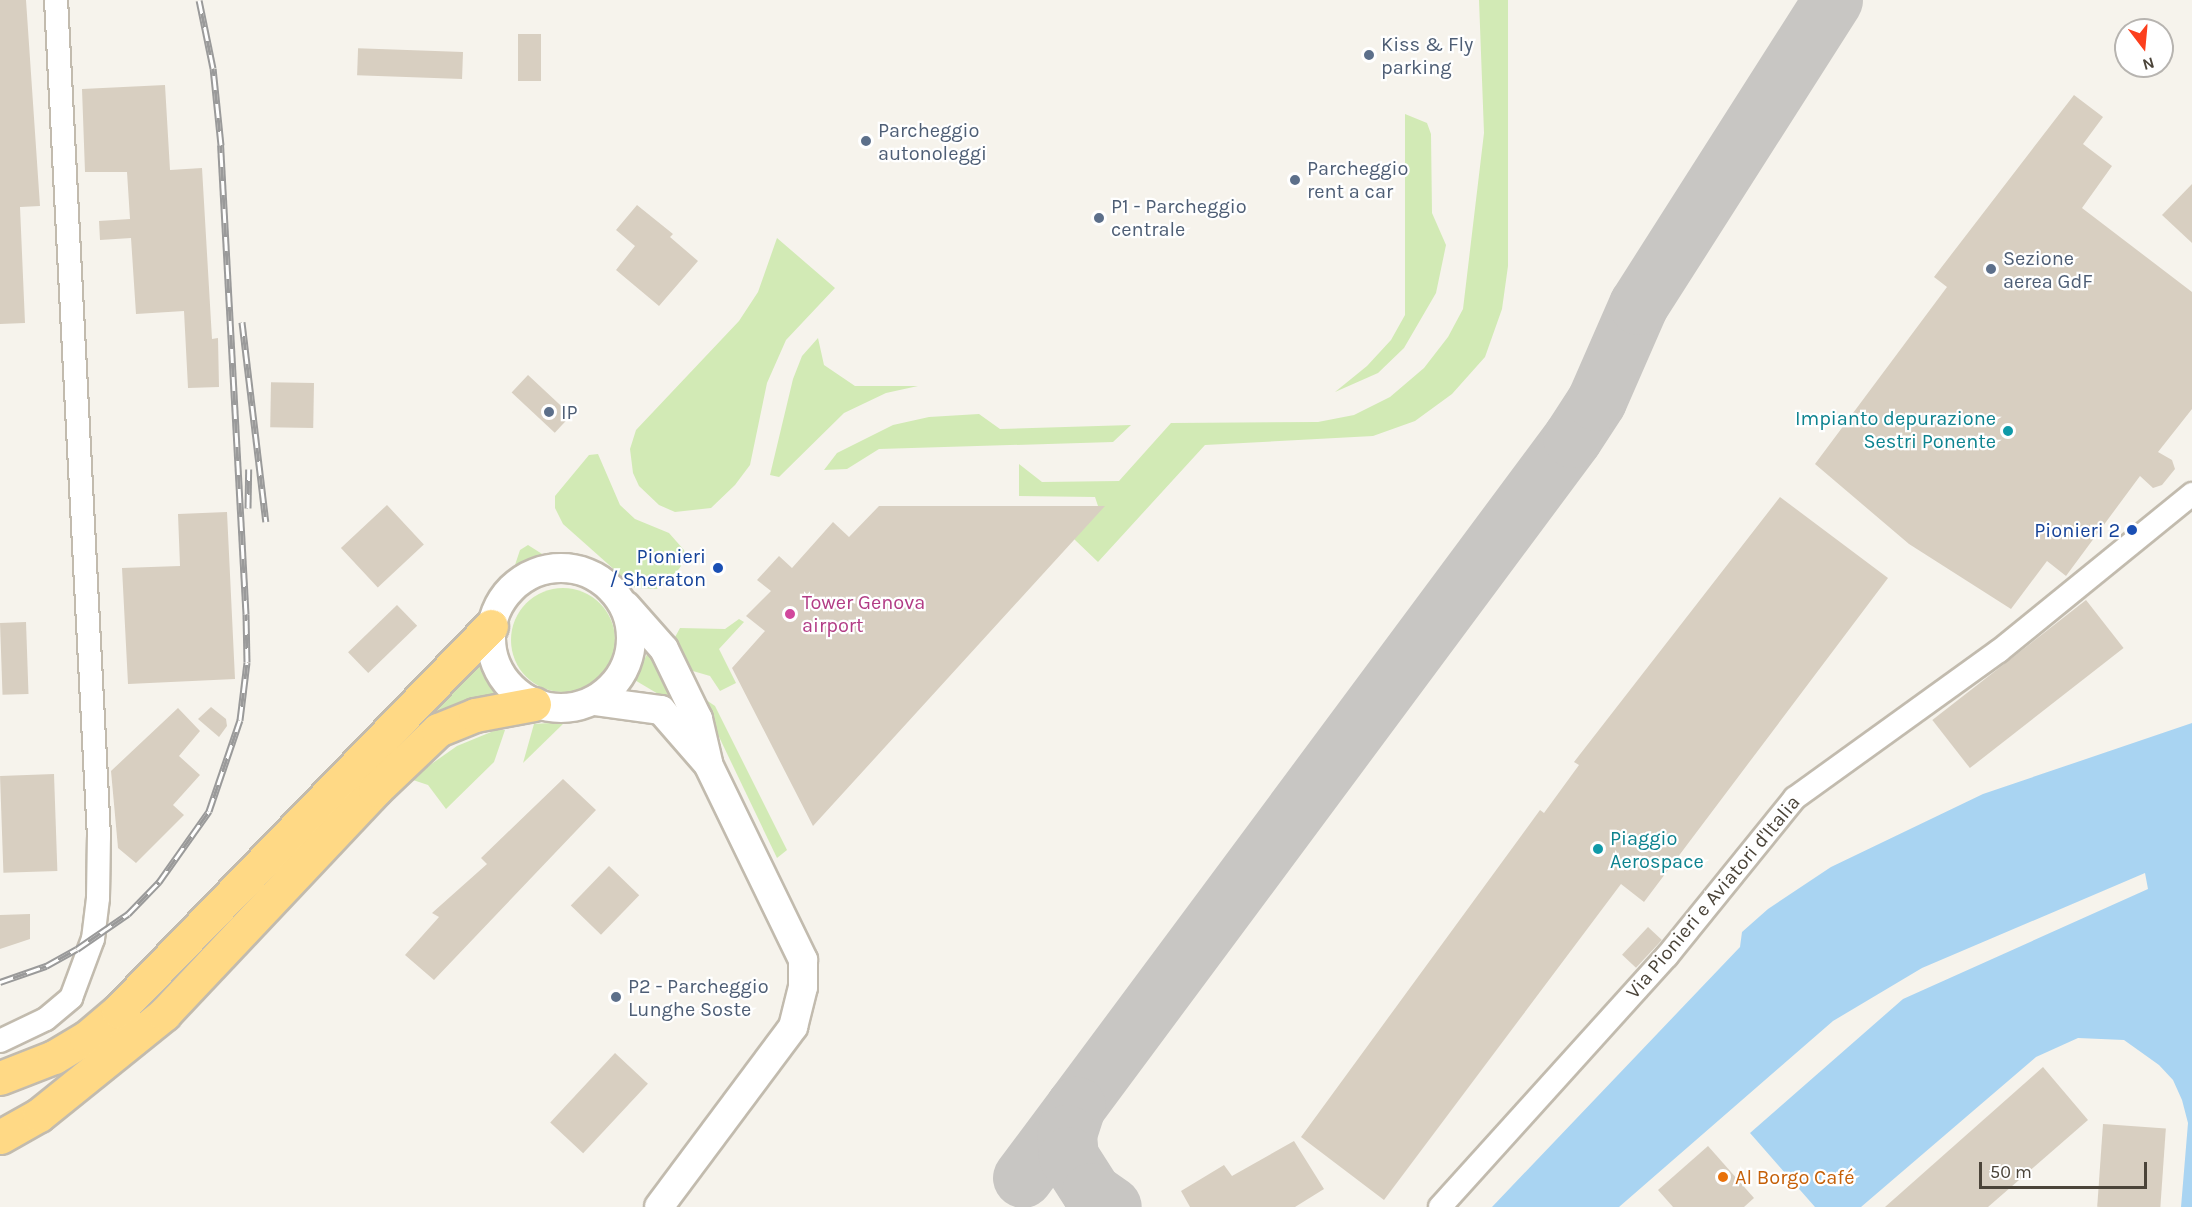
<!DOCTYPE html>
<meta charset="utf-8">
<style>
body{margin:0}
#map{position:relative;width:2192px;height:1207px;overflow:hidden;background:#f6f3ec;font-family:Karla,sans-serif}
div>[style]{position:absolute}
.green>*{inset:0;background:#d2eab5}
.round{border-radius:50%}
.water>*{inset:0;background:#a9d4f2}
.taxiway>*{height:60px;margin:-30px;padding:0 30px;transform-origin:30px;border-radius:30px;background:#c8c6c3}
.building>*{inset:0;background:#d8cfc1;transform-origin:0 0}
.roads{filter:drop-shadow(2px 0 #c2bbae) drop-shadow(-2px 0 #c2bbae) drop-shadow(0 2px #c2bbae) drop-shadow(0 -2px #c2bbae)}
.minor>*{height:22px;margin:-11px;padding:0 11px;transform-origin:11px;border-radius:11px;background:#fff}
.tertiary>*{height:28px;margin:-14px;padding:0 14px;transform-origin:14px;border-radius:14px;background:#fff}
.tertiary>.ring{margin:-14px;padding:0;box-sizing:content-box;background:none;border:28px solid #fff;border-radius:50%}
.trunk>*{height:33px;margin:-16.5px;padding:0 16.5px;transform-origin:16.5px;border-radius:16.5px;background:#ffd985}
.rail>*{height:7px;margin-top:-3.5px;transform-origin:0;background:repeating-linear-gradient(90deg,#fff 0 14px,#9a9a9a 0 28px);box-sizing:border-box;border-block:2px solid #9a9a9a}
.dots>*{width:16px;height:16px;translate:-50% -50%;box-sizing:border-box;border:3px solid #fff;border-radius:50%}
span{translate:-50% -50%;white-space:nowrap;text-align:center;line-height:1.15;-webkit-text-stroke:4.5px #fff;paint-order:stroke}
.service-label{font-size:20px;color:#4e5e75}
.left{translate:0 -50%;text-align:left}
.culture-label{font-size:20px;color:#0d838f}
.right{translate:-100% -50%;text-align:right}
.transit-label{font-size:20px;color:#164399}
.hotel-label{font-size:20px;color:#b23c85}
.street-label{font-size:20px;color:#4b4439}
.food-label{font-size:20px;color:#c56008}
.north{position:absolute;left:2114px;top:18px;width:60px;height:60px;box-sizing:border-box;background:#fff;border:2px solid #b7b4b0;border-radius:50%;rotate:164deg;font-size:16px;font-weight:700;line-height:24px;text-align:center;color:#4b4439}
.north::after{content:'';display:block;margin:auto;width:21px;height:27px;background:#fc3f1d;clip-path:polygon(50% 0,100% 100%,50% 72%,0 100%)}
.scale{position:absolute;left:1979px;top:1162px;width:168px;height:27px;box-sizing:border-box;border:3px solid #4b4439;border-top:0;padding-left:8px;font-size:18px;line-height:21px;white-space:nowrap;color:#4b4439;-webkit-text-stroke:4px #fff;paint-order:stroke}
</style>
<div id="map">
<div class="green">
<i style="clip-path:polygon(1479px 0,1508px 0,1508px 266px,1502px 309px,1485px 357px,1452px 394px,1415px 421px,1373px 436px,1205px 445px,1098px 562px,1074px 539px,1099px 509px,1095px 497px,1019px 496px,1019px 464px,1042px 482px,1119px 481px,1171px 423px,1318px 422px,1354px 415px,1390px 397px,1424px 368px,1448px 337px,1463px 309px,1484px 133px)"></i>
<i style="clip-path:polygon(1405px 114px,1427px 123px,1431px 134px,1432px 213px,1446px 245px,1436px 293px,1404px 348px,1378px 373px,1335px 392px,1367px 366px,1391px 340px,1405px 315px)"></i>
<i style="clip-path:polygon(777px 238px,835px 288px,786px 340px,767px 383px,750px 465px,735px 485px,711px 508px,675px 512px,659px 505px,639px 486px,633px 473px,630px 449px,636px 430px,739px 321px,758px 292px)"></i>
<i style="clip-path:polygon(818px 338px,824px 365px,855px 386px,918px 386px,886px 393px,844px 413px,779px 477px,770px 475px,793px 379px,802px 356px)"></i>
<i style="clip-path:polygon(979px 414px,1000px 429px,1131px 425px,1113px 442px,879px 449px,847px 469px,824px 470px,837px 453px,893px 425px,929px 417px)"></i>
<i style="clip-path:polygon(598px 454px,620px 505px,635px 519px,669px 533px,684px 550px,686px 558px,679px 569px,657px 589px,635px 588px,563px 524px,555px 508px,555px 496px,589px 455px)"></i>
<i style="clip-path:polygon(528px 545px,550px 559px,512px 574px,520px 550px)"></i>
<i class="round" style="left:511px;top:588px;width:104px;height:104px"></i>
<i style="clip-path:polygon(739px 619px,744px 622px,719px 649px,736px 683px,720px 691px,710px 676px,686px 669px,674px 639px,680px 628px,725px 629px)"></i>
<i style="clip-path:polygon(649px 651px,680px 707px,633px 679px)"></i>
<i style="clip-path:polygon(479px 654px,501px 697px,388px 754px)"></i>
<i style="clip-path:polygon(699px 695px,715px 706px,787px 850px,777px 858px)"></i>
<i style="clip-path:polygon(565px 722px,523px 763px,534px 724px)"></i>
<i style="clip-path:polygon(496px 730px,505px 730px,494px 762px,446px 809px,428px 785px,410px 779px,457px 746px)"></i>
</div>
<div class="water">
<i style="clip-path:polygon(2192px 723px,2192px 1207px,2181px 1207px,2188px 1123px,2182px 1100px,2173px 1080px,2159px 1065px,2124px 1040px,2078px 1038px,2036px 1057px,1861px 1207px,1815px 1207px,1750px 1133px,1903px 999px,2148px 889px,2145px 873px,1922px 968px,1833px 1021px,1619px 1207px,1492px 1207px,1740px 947px,1742px 932px,1768px 909px,1831px 867px,1983px 794px)"></i>
</div>
<div class="taxiway">
<i style="left:1076px;top:1107px;width:833px;rotate:-53.39deg"></i>
<i style="left:1573px;top:438px;width:44px;rotate:-57deg"></i>
<i style="left:1597px;top:401px;width:105px;rotate:-66.4deg"></i>
<i style="left:1639px;top:305px;width:361px;rotate:-57.5deg"></i>
<i style="left:1023px;top:1178px;width:89px;rotate:-53.3deg"></i>
<i style="left:1076px;top:1107px;width:29px;rotate:108deg"></i>
<i style="left:1067px;top:1135px;width:22px;rotate:85deg"></i>
<i style="left:1069px;top:1157px;width:43px;rotate:57.4deg"></i>
<i style="left:1092px;top:1193px;width:24px;rotate:35deg"></i>
</div>
<div class="building">
<i style="clip-path:polygon(0 0,26px 0,40px 206px,20px 207px,25px 323px,0 324px)"></i>
<i style="left:541px;top:34px;width:47px;height:23px;rotate:90deg"></i>
<i style="left:463px;top:52px;width:27px;height:105px;rotate:92deg"></i>
<i style="clip-path:polygon(165px 85px,170px 170px,202px 168px,212px 339px,218px 338px,219px 387px,188px 388px,184px 311px,136px 314px,131px 238px,100px 240px,99px 221px,130px 219px,127px 172px,85px 172px,82px 89px)"></i>
<i style="clip-path:polygon(2074px 95px,2103px 117px,2083px 144px,2112px 166px,2082px 208px,2192px 292px,2192px 409px,2158px 452px,2172px 460px,2175px 469px,2162px 485px,2153px 488px,2140px 476px,2066px 576px,2047px 561px,2011px 609px,1909px 544px,1815px 464px,1947px 287px,1934px 277px)"></i>
<i style="clip-path:polygon(2192px 184px,2192px 243px,2162px 215px)"></i>
<i style="clip-path:polygon(637px 205px,673px 234px,670px 237px,698px 261px,659px 306px,616px 270px,635px 246px,616px 230px)"></i>
<i style="left:528px;top:375px;width:59px;height:24px;rotate:43deg"></i>
<i style="left:314px;top:383px;width:45px;height:43px;rotate:91deg"></i>
<i style="clip-path:polygon(1780px 497px,1888px 578px,1644px 902px,1621px 884px,1384px 1200px,1301px 1137px,1540px 810px,1544px 813px,1579px 765px,1574px 762px)"></i>
<i style="left:387px;top:505px;width:54px;height:63px;rotate:47deg"></i>
<i style="clip-path:polygon(879px 506px,1105px 506px,813px 826px,732px 668px,765px 631px,746px 616px,771px 591px,757px 580px,779px 556px,792px 568px,833px 522px,849px 537px)"></i>
<i style="clip-path:polygon(227px 512px,235px 679px,128px 684px,122px 568px,180px 566px,178px 514px)"></i>
<i style="left:2086px;top:600px;width:61px;height:195px;rotate:52deg"></i>
<i style="left:397px;top:605px;width:29px;height:68px;rotate:46deg"></i>
<i style="left:26px;top:622px;width:72px;height:26px;rotate:88deg"></i>
<i style="clip-path:polygon(211px 707px,226px 719px,227px 726px,219px 737px,198px 719px)"></i>
<i style="clip-path:polygon(178px 708px,200px 731px,179px 756px,200px 775px,173px 805px,184px 815px,136px 863px,118px 848px,111px 771px)"></i>
<i style="left:54px;top:774px;width:97px;height:54px;rotate:88deg"></i>
<i style="clip-path:polygon(563px 779px,596px 810px,434px 980px,405px 955px,439px 917px,432px 913px,487px 864px,481px 858px)"></i>
<i style="left:609px;top:866px;width:42px;height:55px;rotate:44deg"></i>
<i style="clip-path:polygon(30px 914px,30px 939px,0 949px,0 915px)"></i>
<i style="left:1648px;top:927px;width:19px;height:38px;rotate:43deg"></i>
<i style="left:615px;top:1053px;width:45px;height:95px;rotate:43deg"></i>
<i style="clip-path:polygon(2043px 1067px,2088px 1120px,1988px 1207px,1885px 1207px)"></i>
<i style="left:2103px;top:1124px;width:63px;height:83px;rotate:4deg"></i>
<i style="clip-path:polygon(1294px 1141px,1324px 1189px,1295px 1207px,1190px 1207px,1181px 1191px,1224px 1165px,1232px 1176px)"></i>
<i style="clip-path:polygon(1708px 1146px,1754px 1198px,1744px 1207px,1673px 1207px,1658px 1190px)"></i>
</div>
<div class="roads">
<div class="minor">
<i style="left:0;top:1041px;width:51px;rotate:-25.6deg"></i>
<i style="left:46px;top:1019px;width:33px;rotate:-40deg"></i>
<i style="left:71px;top:998px;width:63px;rotate:-69.6deg"></i>
<i style="left:93px;top:939px;width:41px;rotate:-83deg"></i>
<i style="left:98px;top:898px;width:61px;rotate:-89.1deg"></i>
<i style="left:99px;top:837px;width:838px;rotate:-92.94deg"></i>
<i style="left:1440px;top:1207px;width:338px;rotate:-47.9deg"></i>
<i style="left:1667px;top:956px;width:203px;rotate:-51deg"></i>
<i style="left:1795px;top:798px;width:251px;rotate:-35.8deg"></i>
<i style="left:1999px;top:651px;width:249px;rotate:-39.1deg"></i>
</div>
<div class="tertiary">
<i class="ring" style="left:491px;top:568px;width:112px;height:112px"></i>
<i style="left:626px;top:606px;width:57px;rotate:48.5deg"></i>
<i style="left:664px;top:649px;width:78px;rotate:64.1deg"></i>
<i style="left:698px;top:719px;width:44px;rotate:76.9deg"></i>
<i style="left:594px;top:701px;width:68px;rotate:7.7deg"></i>
<i style="left:661px;top:710px;width:72px;rotate:49deg"></i>
<i style="left:708px;top:764px;width:218px;rotate:64.1deg"></i>
<i style="left:803px;top:960px;width:27px;rotate:90deg"></i>
<i style="left:803px;top:987px;width:41px;rotate:104deg"></i>
<i style="left:793px;top:1027px;width:224px;rotate:126.7deg"></i>
</div>
<div class="trunk">
<i style="left:0;top:1078px;width:58px;rotate:-21.3deg"></i>
<i style="left:54px;top:1057px;width:37px;rotate:-31deg"></i>
<i style="left:86px;top:1038px;width:42px;rotate:-40.2deg"></i>
<i style="left:118px;top:1011px;width:536px;rotate:-45.91deg"></i>
<i style="left:0;top:1137px;width:45px;rotate:-29.4deg"></i>
<i style="left:39px;top:1115px;width:161px;rotate:-38.9deg"></i>
<i style="left:164px;top:1014px;width:308px;rotate:-46.7deg"></i>
<i style="left:375px;top:790px;width:87px;rotate:-43.6deg"></i>
<i style="left:438px;top:730px;width:40px;rotate:-22deg"></i>
<i style="left:475px;top:715px;width:60px;rotate:-10.6deg"></i>
</div>
</div>
<div class="rail">
<i style="left:242px;top:322px;width:201px;rotate:83.2deg"></i>
<i style="left:248px;top:508px;width:39px;rotate:-89deg"></i>
<i style="left:0;top:982px;width:49px;rotate:-19.2deg"></i>
<i style="left:46px;top:966px;width:35px;rotate:-29deg"></i>
<i style="left:77px;top:949px;width:62px;rotate:-34.5deg"></i>
<i style="left:128px;top:914px;width:45px;rotate:-45.9deg"></i>
<i style="left:159px;top:882px;width:87px;rotate:-54.8deg"></i>
<i style="left:209px;top:811px;width:96px;rotate:-71.2deg"></i>
<i style="left:240px;top:720px;width:58px;rotate:-83.1deg"></i>
<i style="left:247px;top:662px;width:48px;rotate:-91.2deg"></i>
<i style="left:246px;top:614px;width:470px;rotate:-93.1deg"></i>
<i style="left:221px;top:145px;width:77px;rotate:-95.9deg"></i>
<i style="left:213px;top:68px;width:69px;rotate:-101.6deg"></i>
</div>
<div class="dots">
<i style="left:1369px;top:55px;background:#5c6f8a"></i>
<i style="left:866px;top:141px;background:#5c6f8a"></i>
<i style="left:1295px;top:180px;background:#5c6f8a"></i>
<i style="left:1099px;top:218px;background:#5c6f8a"></i>
<i style="left:1991px;top:269px;background:#5c6f8a"></i>
<i style="left:549px;top:412px;background:#5c6f8a"></i>
<i style="left:2008px;top:431px;background:#0f9aa8"></i>
<i style="left:2132px;top:530px;background:#1a4fb4"></i>
<i style="left:718px;top:568px;background:#1a4fb4"></i>
<i style="left:790px;top:614px;background:#d1479c"></i>
<i style="left:1598px;top:849px;background:#0f9aa8"></i>
<i style="left:616px;top:997px;background:#5c6f8a"></i>
<i style="left:1723px;top:1177px;background:#e8710a"></i>
</div>
<div class="service-label">
<span class="left" style="left:1381px;top:56px">Kiss &amp; Fly<br>parking</span>
<span class="left" style="left:878px;top:142px">Parcheggio<br>autonoleggi</span>
<span class="left" style="left:1307px;top:180px">Parcheggio<br>rent a car</span>
<span class="left" style="left:1111px;top:218px">P1 - Parcheggio<br>centrale</span>
<span class="left" style="left:2003px;top:270px">Sezione<br>aerea GdF</span>
<span class="left" style="left:561px;top:412px">IP</span>
<span class="left" style="left:628px;top:998px">P2 - Parcheggio<br>Lunghe Soste</span>
</div>
<div class="culture-label">
<span class="right" style="left:1996px;top:430px">Impianto depurazione<br>Sestri Ponente</span>
<span class="left" style="left:1610px;top:850px">Piaggio<br>Aerospace</span>
</div>
<div class="transit-label">
<span class="right" style="left:2120px;top:530px">Pionieri 2</span>
<span class="right" style="left:706px;top:568px">Pionieri<br>/ Sheraton</span>
</div>
<div class="hotel-label">
<span class="left" style="left:802px;top:614px">Tower Genova<br>airport</span>
</div>
<div class="street-label">
<span style="left:1713px;top:897px;rotate:-50deg">Via Pionieri e Aviatori d'Italia</span>
</div>
<div class="food-label">
<span class="left" style="left:1735px;top:1177px">Al Borgo Café</span>
</div>
<div class="north">N</div>
<div class="scale">50 m</div>
</div>
